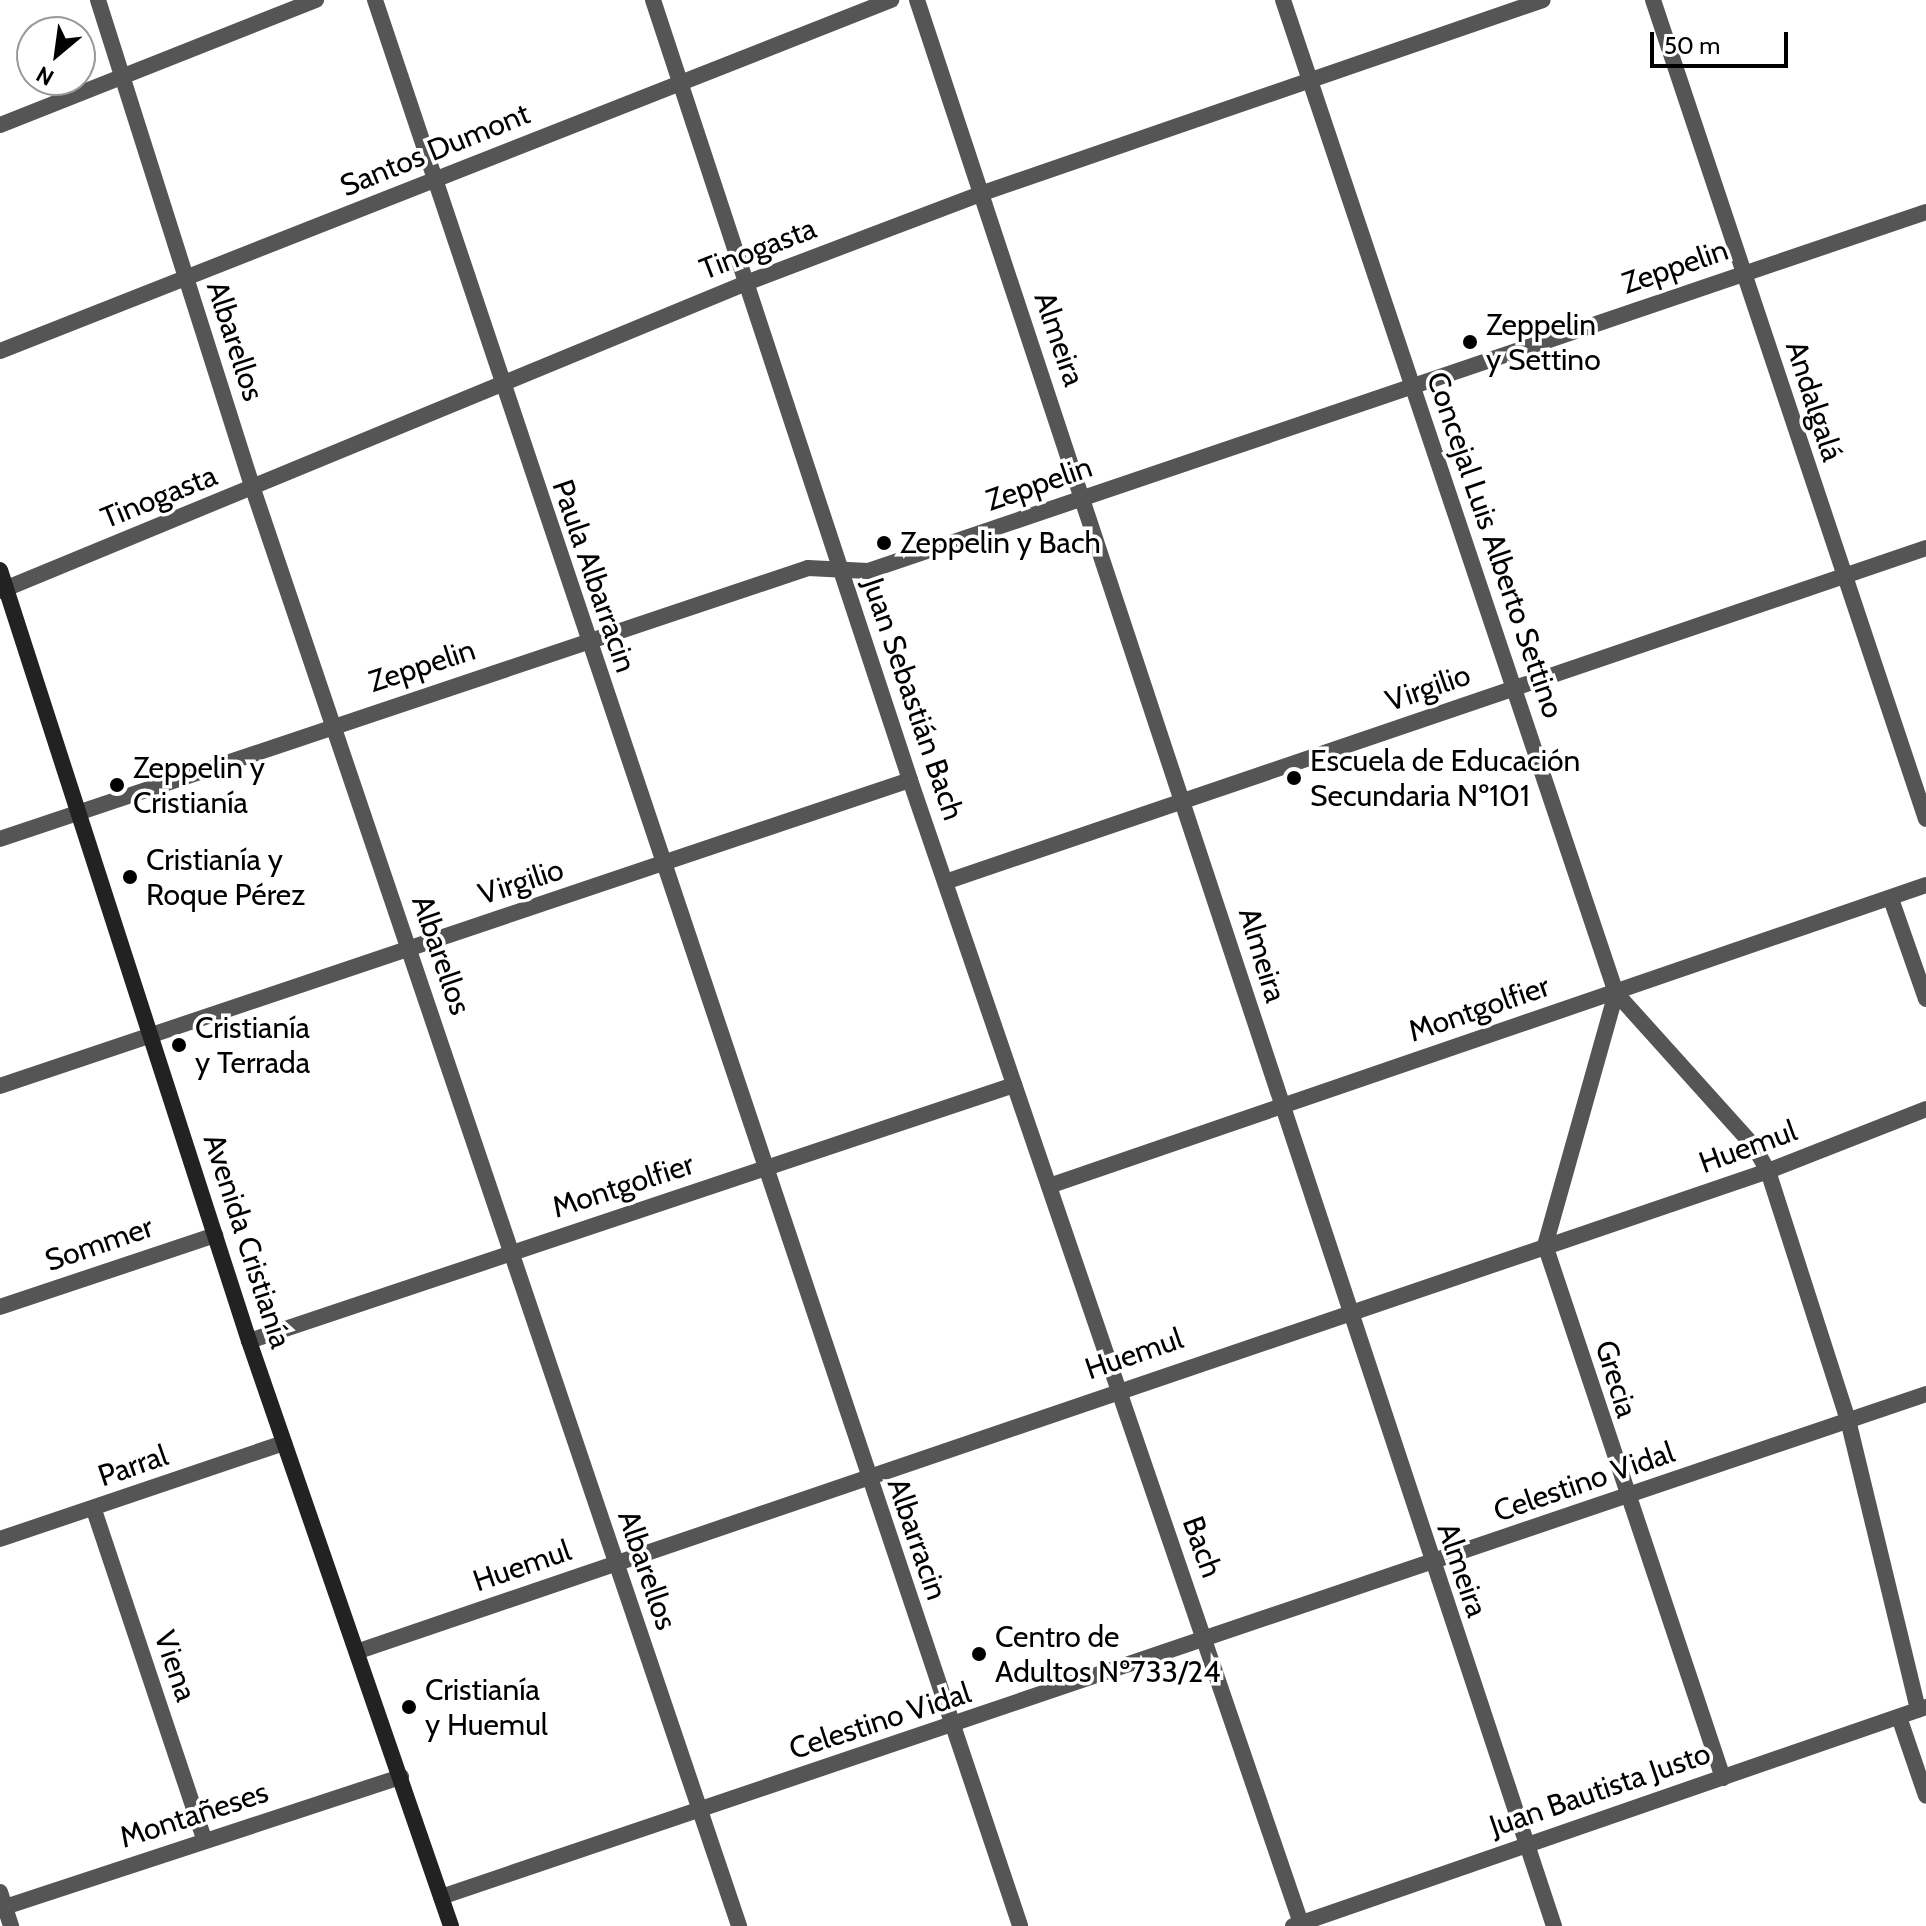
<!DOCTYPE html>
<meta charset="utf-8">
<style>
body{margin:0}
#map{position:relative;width:1926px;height:1926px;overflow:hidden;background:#fff;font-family:Cabin,sans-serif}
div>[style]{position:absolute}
.minor>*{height:16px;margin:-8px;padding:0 8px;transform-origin:8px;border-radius:8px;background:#555}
.secondary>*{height:16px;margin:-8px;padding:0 8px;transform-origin:8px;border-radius:8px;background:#222}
.dots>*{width:22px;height:22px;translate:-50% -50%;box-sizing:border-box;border:4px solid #fff;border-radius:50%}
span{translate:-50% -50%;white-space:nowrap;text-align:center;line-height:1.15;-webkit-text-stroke:7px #fff;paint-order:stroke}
.street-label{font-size:30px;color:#000}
.poi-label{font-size:30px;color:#000}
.left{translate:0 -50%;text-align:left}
.north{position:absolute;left:16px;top:16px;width:80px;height:80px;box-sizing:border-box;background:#fff;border:2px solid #999;border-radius:50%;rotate:209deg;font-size:22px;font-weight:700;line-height:32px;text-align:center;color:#000}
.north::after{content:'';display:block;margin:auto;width:28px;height:36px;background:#000;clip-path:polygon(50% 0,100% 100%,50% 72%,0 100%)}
.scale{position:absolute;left:1650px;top:32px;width:138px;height:36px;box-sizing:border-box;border:4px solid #000;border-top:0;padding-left:10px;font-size:24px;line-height:28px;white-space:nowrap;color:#000;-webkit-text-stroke:6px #fff;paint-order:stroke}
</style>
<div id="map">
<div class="minor">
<i style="left:98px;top:0;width:513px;rotate:72.41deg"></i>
<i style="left:253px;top:489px;width:1517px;rotate:71.31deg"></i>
<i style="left:375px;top:0;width:2031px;rotate:71.48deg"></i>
<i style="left:653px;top:0;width:821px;rotate:71.76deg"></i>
<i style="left:910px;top:780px;width:1211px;rotate:71.12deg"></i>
<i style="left:917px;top:0;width:2029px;rotate:71.7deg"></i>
<i style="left:1283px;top:0;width:1047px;rotate:71.46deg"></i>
<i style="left:1616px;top:993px;width:205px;rotate:48deg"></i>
<i style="left:1753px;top:1145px;width:30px;rotate:60deg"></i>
<i style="left:1768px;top:1171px;width:262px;rotate:72.2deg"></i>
<i style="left:1848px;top:1420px;width:298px;rotate:76.4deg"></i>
<i style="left:1653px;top:0;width:863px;rotate:71.57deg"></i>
<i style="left:0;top:125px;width:340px;rotate:-21.6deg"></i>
<i style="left:0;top:351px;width:958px;rotate:-21.5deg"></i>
<i style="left:0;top:591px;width:807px;rotate:-22.43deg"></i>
<i style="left:746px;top:283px;width:250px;rotate:-20.8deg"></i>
<i style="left:980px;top:194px;width:595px;rotate:-19.01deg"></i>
<i style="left:0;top:839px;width:852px;rotate:-18.54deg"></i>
<i style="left:808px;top:568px;width:60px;rotate:2.9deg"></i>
<i style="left:868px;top:571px;width:1117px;rotate:-18.74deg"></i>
<i style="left:948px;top:881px;width:1033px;rotate:-18.8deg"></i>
<i style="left:1891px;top:899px;width:106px;rotate:70.7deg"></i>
<i style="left:1616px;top:993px;width:262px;rotate:105.7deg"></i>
<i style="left:1545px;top:1245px;width:562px;rotate:71.53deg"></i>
<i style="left:0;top:1086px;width:960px;rotate:-18.59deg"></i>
<i style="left:1049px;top:1186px;width:927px;rotate:-18.94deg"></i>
<i style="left:0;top:1307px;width:227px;rotate:-18.5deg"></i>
<i style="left:249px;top:1341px;width:807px;rotate:-18.5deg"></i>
<i style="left:94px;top:1510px;width:347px;rotate:71.5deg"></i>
<i style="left:0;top:1539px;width:300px;rotate:-18.7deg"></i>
<i style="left:359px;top:1651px;width:1489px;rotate:-18.81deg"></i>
<i style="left:1768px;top:1171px;width:170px;rotate:-21.4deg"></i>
<i style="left:1899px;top:1717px;width:83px;rotate:71.1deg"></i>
<i style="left:0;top:1892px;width:36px;rotate:72deg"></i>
<i style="left:441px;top:1897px;width:1568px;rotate:-18.71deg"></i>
<i style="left:5px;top:1907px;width:417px;rotate:-18.2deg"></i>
<i style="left:1293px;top:1926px;width:670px;rotate:-19.08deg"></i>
</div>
<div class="secondary">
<i style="left:0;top:570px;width:810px;rotate:72.1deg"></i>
<i style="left:249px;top:1341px;width:619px;rotate:70.95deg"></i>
</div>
<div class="dots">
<i style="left:1470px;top:342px;background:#000"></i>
<i style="left:884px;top:543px;background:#000"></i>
<i style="left:1294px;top:778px;background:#000"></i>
<i style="left:117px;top:785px;background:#000"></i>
<i style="left:130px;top:877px;background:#000"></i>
<i style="left:179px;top:1045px;background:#000"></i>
<i style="left:979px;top:1654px;background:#000"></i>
<i style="left:409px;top:1707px;background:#000"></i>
</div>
<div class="street-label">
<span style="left:435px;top:150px;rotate:-22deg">Santos Dumont</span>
<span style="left:758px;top:249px;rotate:-21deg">Tinogasta</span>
<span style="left:1675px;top:267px;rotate:-19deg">Zeppelin</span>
<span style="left:1059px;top:339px;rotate:71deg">Almeira</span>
<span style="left:235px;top:341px;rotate:72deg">Albarellos</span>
<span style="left:1814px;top:401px;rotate:72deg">Andalgalá</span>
<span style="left:1039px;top:484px;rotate:-19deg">Zeppelin</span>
<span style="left:159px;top:497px;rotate:-22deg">Tinogasta</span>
<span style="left:1495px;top:545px;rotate:71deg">Concejal Luis Alberto Settino</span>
<span style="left:594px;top:576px;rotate:71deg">Paula Albarracin</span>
<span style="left:422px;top:666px;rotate:-18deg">Zeppelin</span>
<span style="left:1428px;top:688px;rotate:-19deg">Virgilio</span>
<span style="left:913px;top:699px;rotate:71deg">Juan Sebastián Bach</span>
<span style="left:521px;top:882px;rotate:-18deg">Virgilio</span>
<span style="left:441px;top:955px;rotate:71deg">Albarellos</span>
<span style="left:1262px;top:955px;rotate:73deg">Almeira</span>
<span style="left:1479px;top:1009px;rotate:-19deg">Montgolfier</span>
<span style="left:1748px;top:1147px;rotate:-20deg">Huemul</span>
<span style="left:623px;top:1186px;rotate:-18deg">Montgolfier</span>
<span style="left:247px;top:1241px;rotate:72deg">Avenida Cristianía</span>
<span style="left:99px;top:1244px;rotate:-19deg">Sommer</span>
<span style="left:1134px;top:1354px;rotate:-19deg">Huemul</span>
<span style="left:1616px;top:1379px;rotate:73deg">Grecia</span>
<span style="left:133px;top:1466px;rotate:-19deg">Parral</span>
<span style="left:1584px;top:1482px;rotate:-19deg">Celestino Vidal</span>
<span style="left:917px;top:1539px;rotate:71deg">Albarracin</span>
<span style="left:1202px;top:1547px;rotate:70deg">Bach</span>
<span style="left:522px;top:1566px;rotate:-19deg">Huemul</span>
<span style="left:647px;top:1570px;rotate:71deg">Albarellos</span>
<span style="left:1462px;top:1570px;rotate:71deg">Almeira</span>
<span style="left:175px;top:1666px;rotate:71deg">Viena</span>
<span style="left:880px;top:1721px;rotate:-18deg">Celestino Vidal</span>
<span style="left:1600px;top:1790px;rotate:-19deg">Juan Bautista Justo</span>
<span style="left:194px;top:1815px;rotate:-18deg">Montañeses</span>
</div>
<div class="poi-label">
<span class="left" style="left:1486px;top:342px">Zeppelin<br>y Settino</span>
<span class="left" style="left:900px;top:543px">Zeppelin y Bach</span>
<span class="left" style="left:1310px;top:778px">Escuela de Educación<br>Secundaria Nº101</span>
<span class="left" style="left:133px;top:785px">Zeppelin y<br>Cristianía</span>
<span class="left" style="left:146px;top:877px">Cristianía y<br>Roque Pérez</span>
<span class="left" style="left:195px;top:1045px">Cristianía<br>y Terrada</span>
<span class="left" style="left:995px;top:1654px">Centro de<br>Adultos Nº733/24</span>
<span class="left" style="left:425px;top:1707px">Cristianía<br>y Huemul</span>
</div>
<div class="north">N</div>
<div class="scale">50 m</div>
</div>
